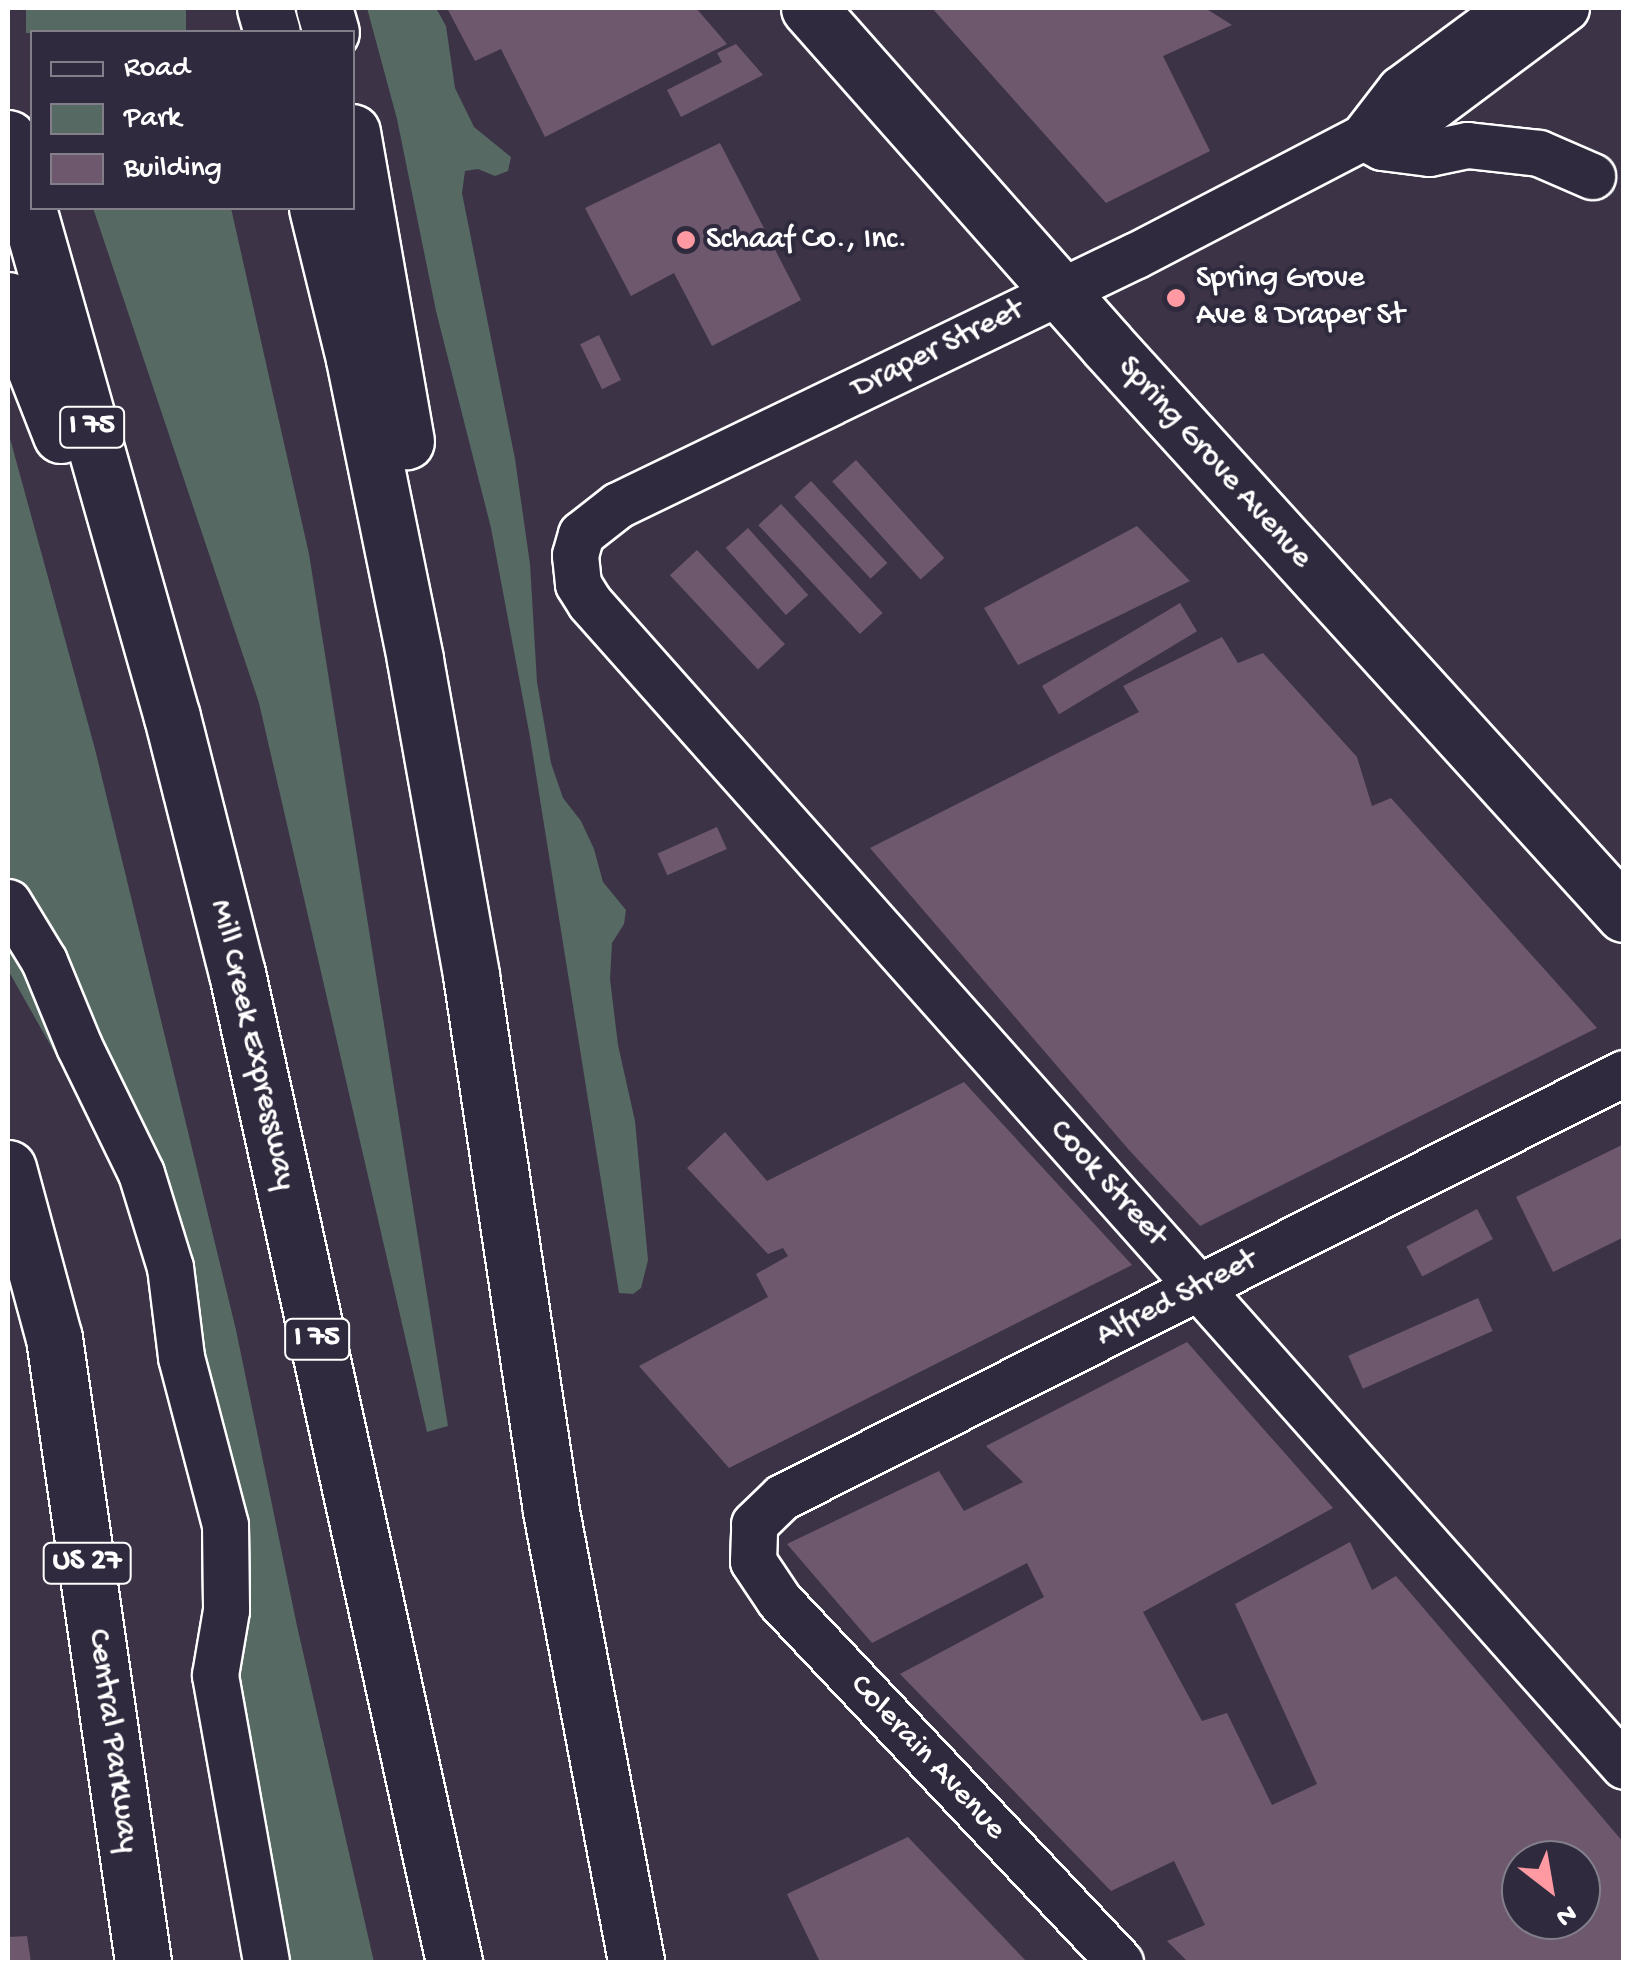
<!DOCTYPE html>
<style>
body{margin:0}
#map{position:relative;width:1631px;height:1970px;overflow:hidden;background:#3c3347;font-family:"Gochi Hand",sans-serif}
div>[style]{position:absolute}
.green>*{inset:0;background:#566963;transform-origin:0 0}
.building>*{inset:0;background:#6e586e;transform-origin:0 0}
.roads{filter:drop-shadow(2px 0 #fff) drop-shadow(-2px 0 #fff) drop-shadow(0 2px #fff) drop-shadow(0 -2px #fff)}
.minor>*{height:45px;margin:-22.5px;padding:0 22.5px;transform-origin:22.5px;border-radius:22.5px;background:#2f2a3d}
.major>*{height:55px;margin:-27.5px;padding:0 27.5px;transform-origin:27.5px;border-radius:27.5px;background:#2f2a3d}
.highway>*{height:55px;margin:-27.5px;padding:0 27.5px;transform-origin:27.5px;border-radius:27.5px;background:#2f2a3d}
.dots>*{width:28px;height:28px;translate:-50% -50%;box-sizing:border-box;border:5px solid #2f2a3d;border-radius:50%}
span{translate:-50% -50%;white-space:nowrap;text-align:center;line-height:1.15;-webkit-text-stroke:8px #2f2a3d;paint-order:stroke}
.shield-label span{padding:2px 8px;background:#2f2a3d;border:2px solid;border-radius:8px;-webkit-text-stroke-width:0}
.shield-label{font-size:30px;color:#fff;font-weight:700}
.poi-label{font-size:32px;color:#fff}
.left{translate:0 -50%;text-align:left}
.street-label{font-size:32px;color:#fff}
.frame{position:absolute;inset:0;border:10px solid #fff;pointer-events:none}
.legend{position:absolute;left:30px;top:30px;width:325px;height:180px;box-sizing:border-box;background:#2f2a3d;border:2px solid #827f8b;margin:0;padding:12px 18px;list-style:none;font-size:30px;color:#fff}
.legend li{display:flex;align-items:center;gap:20px;height:50px}
.legend b{width:50px;border:2px solid #827f8b}
.north{position:absolute;left:1501px;top:1840px;width:100px;height:100px;box-sizing:border-box;background:#2f2a3d;border:2px solid #827f8b;border-radius:50%;rotate:149deg;font-size:28px;font-weight:700;line-height:40px;text-align:center;color:#fff}
.north::after{content:'';display:block;margin:auto;width:35px;height:45px;background:#ff9aa2;clip-path:polygon(50% 0,100% 100%,50% 72%,0 100%)}
</style>
<div id="map">
<div class="green">
<i style="left:26px;top:8px;width:160px;height:25px"></i>
<i style="clip-path:polygon(367px 8px,436px 8px,446px 26px,455px 88px,474px 127px,511px 157px,508px 171px,495px 176px,478px 169px,465px 171px,462px 193px,515px 459px,530px 564px,537px 682px,551px 763px,563px 798px,581px 821px,594px 849px,603px 882px,626px 910px,624px 924px,612px 943px,610px 979px,618px 1045px,635px 1121px,648px 1260px,641px 1288px,633px 1294px,619px 1293px,530px 737px,491px 528px,436px 311px,397px 119px)"></i>
<i style="clip-path:polygon(93px 208px,231px 208px,309px 554px,448px 1426px,427px 1432px,259px 703px)"></i>
<i style="clip-path:polygon(8px 431px,95px 749px,167px 1045px,236px 1330px,297px 1626px,374px 1962px,291px 1962px,164px 1278px,87px 1110px,8px 970px)"></i>
</div>
<div class="building">
<i style="clip-path:polygon(447px 8px,696px 8px,727px 44px,545px 137px,501px 49px,475px 61px)"></i>
<i style="clip-path:polygon(932px 8px,1205px 8px,1232px 25px,1163px 56px,1210px 151px,1106px 203px)"></i>
<i style="clip-path:polygon(736px 44px,763px 75px,681px 117px,667px 90px,722px 62px,717px 53px)"></i>
<i style="clip-path:polygon(720px 143px,801px 300px,712px 346px,674px 273px,631px 296px,585px 208px)"></i>
<i style="left:599px;top:335px;width:50px;height:21px;rotate:64deg"></i>
<i style="left:856px;top:460px;width:132px;height:32px;rotate:48deg"></i>
<i style="left:811px;top:481px;width:112px;height:23px;rotate:47deg"></i>
<i style="left:781px;top:504px;width:149px;height:31px;rotate:47deg"></i>
<i style="clip-path:polygon(1137px 526px,1190px 581px,1018px 665px,984px 608px)"></i>
<i style="left:748px;top:528px;width:90px;height:30px;rotate:48deg"></i>
<i style="left:697px;top:550px;width:129px;height:37px;rotate:47deg"></i>
<i style="left:1180px;top:603px;width:33px;height:161px;rotate:59deg"></i>
<i style="clip-path:polygon(1222px 637px,1238px 663px,1263px 653px,1357px 757px,1372px 806px,1391px 798px,1597px 1028px,1200px 1226px,1129px 1150px,870px 848px,1139px 712px,1123px 686px)"></i>
<i style="left:717px;top:827px;width:24px;height:65px;rotate:66deg"></i>
<i style="clip-path:polygon(964px 1082px,1132px 1265px,729px 1468px,639px 1366px,768px 1297px,756px 1274px,788px 1256px,783px 1248px,768px 1254px,687px 1168px,725px 1132px,767px 1181px)"></i>
<i style="clip-path:polygon(1624px 1144px,1624px 1237px,1553px 1272px,1516px 1197px)"></i>
<i style="left:1477px;top:1209px;width:34px;height:80px;rotate:62deg"></i>
<i style="left:1478px;top:1298px;width:36px;height:142px;rotate:66deg"></i>
<i style="clip-path:polygon(evenodd,1187px 1342px,1333px 1508px,1143px 1612px,1202px 1721px,1227px 1713px,1272px 1805px,1317px 1784px,1235px 1604px,1350px 1542px,1372px 1590px,1396px 1576px,1624px 1843px,1624px 1962px,1188px 1962px,1167px 1941px,1205px 1925px,1174px 1861px,1111px 1891px,900px 1674px,1044px 1597px,1027px 1563px,872px 1643px,787px 1544px,939px 1471px,964px 1511px,1023px 1482px,986px 1446px,1187px 1342px,1521px 1860px,1581px 1860px,1581px 1920px,1521px 1920px,1521px 1860px)"></i>
<i style="clip-path:polygon(908px 1837px,1027px 1962px,820px 1962px,787px 1894px)"></i>
<i style="clip-path:polygon(27px 1936px,31px 1962px,8px 1962px,8px 1937px)"></i>
</div>
<div class="roads">
<div class="minor">
<i style="left:1566px;top:8px;width:206px;rotate:143.3deg"></i>
<i style="left:1401px;top:131px;width:38px;rotate:171deg"></i>
<i style="left:1363px;top:137px;width:256px;rotate:152.5deg"></i>
<i style="left:1136px;top:255px;width:575px;rotate:154.24deg"></i>
<i style="left:618px;top:505px;width:47px;rotate:141.9deg"></i>
<i style="left:581px;top:534px;width:22px;rotate:106deg"></i>
<i style="left:575px;top:555px;width:29px;rotate:84deg"></i>
<i style="left:578px;top:584px;width:22px;rotate:58deg"></i>
<i style="left:590px;top:603px;width:1556px;rotate:48.36deg"></i>
<i style="left:1363px;top:137px;width:61px;rotate:-52.4deg"></i>
<i style="left:1400px;top:89px;width:137px;rotate:-36.4deg"></i>
<i style="left:1365px;top:138px;width:19px;rotate:28deg"></i>
<i style="left:1382px;top:147px;width:47px;rotate:7.3deg"></i>
<i style="left:1429px;top:153px;width:39px;rotate:-12deg"></i>
<i style="left:1467px;top:145px;width:72px;rotate:6.3deg"></i>
<i style="left:1539px;top:153px;width:58px;rotate:23.5deg"></i>
<i style="left:8px;top:902px;width:69px;rotate:58.6deg"></i>
<i style="left:44px;top:961px;width:92px;rotate:67.6deg"></i>
<i style="left:79px;top:1046px;width:141px;rotate:64deg"></i>
<i style="left:141px;top:1173px;width:98px;rotate:72.9deg"></i>
<i style="left:170px;top:1267px;width:91px;rotate:83deg"></i>
<i style="left:181px;top:1357px;width:174px;rotate:75.3deg"></i>
<i style="left:225px;top:1525px;width:85px;rotate:89.3deg"></i>
<i style="left:226px;top:1610px;width:66px;rotate:99.6deg"></i>
<i style="left:215px;top:1675px;width:291px;rotate:79.9deg"></i>
<i style="left:1120px;top:1962px;width:497px;rotate:-133.3deg"></i>
<i style="left:779px;top:1600px;width:47px;rotate:-123.7deg"></i>
<i style="left:753px;top:1561px;width:37px;rotate:-88deg"></i>
<i style="left:754px;top:1524px;width:39px;rotate:-44deg"></i>
<i style="left:782px;top:1497px;width:943px;rotate:-26.73deg"></i>
</div>
<div class="major">
<i style="left:809px;top:8px;width:450px;rotate:48.5deg"></i>
<i style="left:1107px;top:345px;width:769px;rotate:47.74deg"></i>
<i style="left:8px;top:1168px;width:176px;rotate:74.9deg"></i>
<i style="left:54px;top:1338px;width:630px;rotate:81.88deg"></i>
</div>
<div class="highway">
<i style="left:265px;top:8px;width:25px;rotate:74deg"></i>
<i style="left:324px;top:8px;width:25px;rotate:74deg"></i>
<i style="left:352px;top:132px;width:314px;rotate:80.1deg"></i>
<i style="left:8px;top:138px;width:602px;rotate:74.19deg"></i>
<i style="left:172px;top:717px;width:264px;rotate:75.8deg"></i>
<i style="left:237px;top:973px;width:1013px;rotate:77.62deg"></i>
<i style="left:317px;top:208px;width:155px;rotate:76.2deg"></i>
<i style="left:354px;top:359px;width:307px;rotate:78.5deg"></i>
<i style="left:415px;top:660px;width:320px;rotate:79.9deg"></i>
<i style="left:471px;top:975px;width:542px;rotate:81.51deg"></i>
<i style="left:551px;top:1511px;width:459px;rotate:79.3deg"></i>
<i style="left:8px;top:300px;width:145px;rotate:68.6deg"></i>
</div>
</div>
<div class="dots">
<i style="left:686px;top:240px;background:#ff9aa2"></i>
<i style="left:1176px;top:298px;background:#ff9aa2"></i>
</div>
<div class="shield-label">
<span style="left:92px;top:427px">I 75</span>
<span style="left:317px;top:1339px">I 75</span>
<span style="left:87px;top:1563px">US 27</span>
</div>
<div class="poi-label">
<span class="left" style="left:706px;top:240px">Schaaf Co., Inc.</span>
<span class="left" style="left:1196px;top:298px">Spring Grove<br>Ave &amp; Draper St</span>
</div>
<div class="street-label">
<span style="left:938px;top:350px;rotate:-26deg">Draper Street</span>
<span style="left:1214px;top:463px;rotate:48deg">Spring Grove Avenue</span>
<span style="left:252px;top:1045px;rotate:77deg">Mill Creek Expressway</span>
<span style="left:1107px;top:1184px;rotate:48deg">Cook Street</span>
<span style="left:1177px;top:1299px;rotate:-27deg">Alfred Street</span>
<span style="left:112px;top:1741px;rotate:82deg">Central Parkway</span>
<span style="left:927px;top:1758px;rotate:47deg">Colerain Avenue</span>
</div>
<div class="frame"></div>
<ul class="legend">
<li><b style="height:12px;background:#2f2a3d"></b>Road</li>
<li><b style="height:28px;background:#566963"></b>Park</li>
<li><b style="height:28px;background:#6e586e"></b>Building</li>
</ul>
<div class="north">N</div>
</div>
